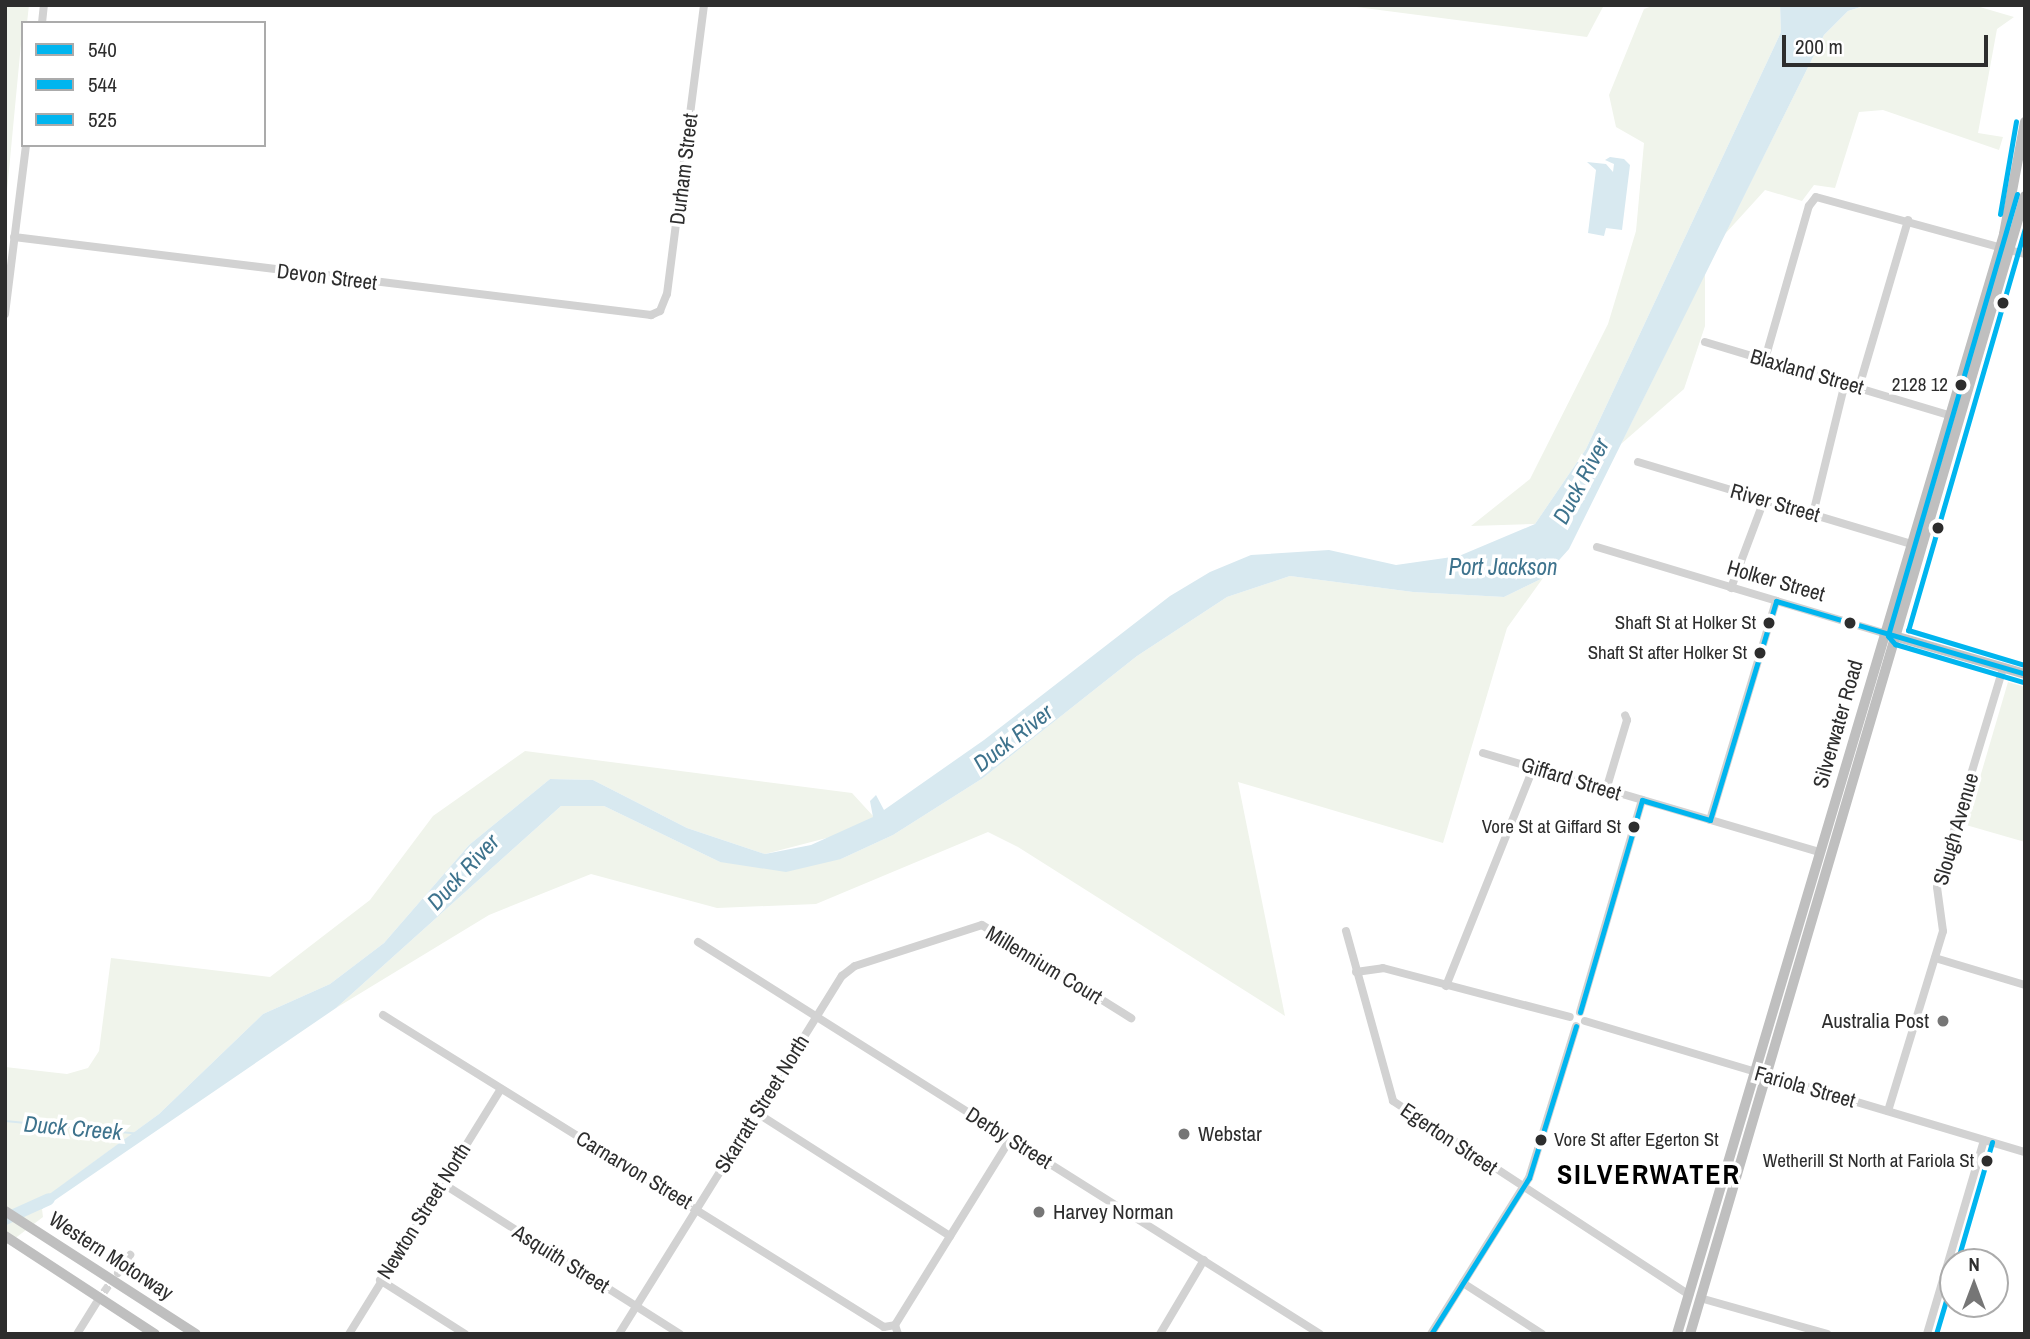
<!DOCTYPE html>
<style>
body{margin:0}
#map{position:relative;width:2030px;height:1339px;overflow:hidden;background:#fff;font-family:"Archivo Narrow",sans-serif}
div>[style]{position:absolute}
.green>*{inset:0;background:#f0f4eb}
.water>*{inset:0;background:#d8e9f0}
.stream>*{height:2px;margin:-1px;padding:0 1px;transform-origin:1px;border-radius:1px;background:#d8e9f0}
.river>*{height:12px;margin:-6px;padding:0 6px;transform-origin:6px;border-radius:6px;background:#d8e9f0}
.minor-tunnel>*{height:8px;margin-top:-4px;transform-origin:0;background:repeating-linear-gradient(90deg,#d5d5d5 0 8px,transparent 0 12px)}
.minor>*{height:8px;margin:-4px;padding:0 4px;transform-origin:4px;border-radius:4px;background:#d2d2d2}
.major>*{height:10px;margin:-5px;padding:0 5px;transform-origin:5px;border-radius:5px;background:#c5c5c5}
.highway>*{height:10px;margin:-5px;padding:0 5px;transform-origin:5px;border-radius:5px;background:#bfbfbf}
.bus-1>*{height:5px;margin:-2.5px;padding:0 2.5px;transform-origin:2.5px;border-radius:2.5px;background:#00b5ef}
.bus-2>*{height:5px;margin:-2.5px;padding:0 2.5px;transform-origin:2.5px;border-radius:2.5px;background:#00b5ef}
.bus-3>*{height:5px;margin:-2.5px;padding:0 2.5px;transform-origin:2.5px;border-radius:2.5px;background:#00b5ef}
.dots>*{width:19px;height:19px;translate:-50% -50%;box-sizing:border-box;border:4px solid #fff;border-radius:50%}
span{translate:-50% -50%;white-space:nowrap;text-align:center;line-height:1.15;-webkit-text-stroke:7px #fff;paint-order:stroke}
.bus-label{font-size:19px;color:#2d2d2d}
.right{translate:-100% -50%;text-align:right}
.left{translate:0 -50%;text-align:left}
.street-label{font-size:21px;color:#2d2d2d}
.poi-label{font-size:21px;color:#2d2d2d}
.water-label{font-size:23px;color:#3e738d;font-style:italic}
.district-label{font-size:28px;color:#000;font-weight:700;letter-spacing:2px}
.frame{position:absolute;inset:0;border:7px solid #2d2d2d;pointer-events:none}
.legend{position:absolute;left:21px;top:21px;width:245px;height:126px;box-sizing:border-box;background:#fff;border:2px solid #ababab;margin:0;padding:9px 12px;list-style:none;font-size:21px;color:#2d2d2d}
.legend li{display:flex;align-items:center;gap:14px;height:35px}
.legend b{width:35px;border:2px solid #ababab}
.north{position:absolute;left:1939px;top:1248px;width:70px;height:70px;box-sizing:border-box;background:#fff;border:2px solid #ababab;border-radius:50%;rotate:0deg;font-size:19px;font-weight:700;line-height:28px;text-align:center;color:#2d2d2d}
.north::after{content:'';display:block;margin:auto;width:24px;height:32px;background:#767676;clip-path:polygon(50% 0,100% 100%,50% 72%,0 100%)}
.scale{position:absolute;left:1782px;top:35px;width:206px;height:32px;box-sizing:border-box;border:4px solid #2d2d2d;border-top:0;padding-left:9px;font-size:21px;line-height:24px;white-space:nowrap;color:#2d2d2d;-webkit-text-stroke:5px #fff;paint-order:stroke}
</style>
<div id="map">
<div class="green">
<i style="clip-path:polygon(5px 5px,29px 5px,27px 23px,23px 23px,5px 212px)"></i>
<i style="clip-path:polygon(1341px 5px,1604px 5px,1587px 37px)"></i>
<i style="clip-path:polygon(1655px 5px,1780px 5px,1781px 32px,1586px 449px,1535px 524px,1471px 526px,1530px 479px,1608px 324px,1636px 231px,1644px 143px,1616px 127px,1609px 95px,1644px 9px)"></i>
<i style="clip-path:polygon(1868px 5px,1973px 5px,2014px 17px,1997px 29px,1978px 133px,2003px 137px,1999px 150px,1883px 110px,1859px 112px,1835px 188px,1814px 185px,1802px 201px,1765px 190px,1725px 234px,1824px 35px,1848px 11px)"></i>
<i style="clip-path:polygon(1705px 273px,1705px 326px,1684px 389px,1621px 444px)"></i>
<i style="clip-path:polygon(1290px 576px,1413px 592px,1504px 597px,1543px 578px,1507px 628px,1443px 843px,1238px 782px,1285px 1016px,1018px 847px,988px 832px,816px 904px,717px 908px,591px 874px,489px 915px,336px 1008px,561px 806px,604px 806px,720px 862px,841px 859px,893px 835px,983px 778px,1137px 656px,1227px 597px)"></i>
<i style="clip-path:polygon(2008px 682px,2025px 687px,2025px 842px,1966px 825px)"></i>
<i style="clip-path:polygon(525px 751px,852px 793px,874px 817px,846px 833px,765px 854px,687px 828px,593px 780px,550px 779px,469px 845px,384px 943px,330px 984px,263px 1014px,159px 1114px,34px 1206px,42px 1209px,43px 1217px,5px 1246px,5px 1067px,67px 1074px,88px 1068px,99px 1051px,111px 958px,270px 977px,370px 900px,433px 816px)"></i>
</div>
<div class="water">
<i style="clip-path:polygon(1780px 5px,1867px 5px,1848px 11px,1824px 35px,1569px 549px,1543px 578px,1504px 597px,1413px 592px,1290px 576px,1227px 597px,1137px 656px,983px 778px,893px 835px,841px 859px,786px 872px,720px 862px,604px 806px,561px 806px,336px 1008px,42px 1209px,33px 1206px,159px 1114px,263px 1014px,330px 984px,384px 943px,469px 845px,550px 779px,593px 780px,687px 828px,765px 854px,811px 845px,873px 817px,870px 801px,876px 795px,884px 810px,984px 740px,1170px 596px,1210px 572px,1251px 555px,1329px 550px,1396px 565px,1459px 556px,1535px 524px,1586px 449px,1781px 32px)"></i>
<i style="clip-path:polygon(1610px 157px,1624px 159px,1630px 165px,1622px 230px,1606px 228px,1604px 236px,1588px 233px,1596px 170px,1587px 162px,1606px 164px,1613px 172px,1614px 164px,1605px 160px)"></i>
</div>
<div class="stream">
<i style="left:5px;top:1121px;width:129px;rotate:5.4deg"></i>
</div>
<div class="river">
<i style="left:5px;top:1219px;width:48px;rotate:-24.4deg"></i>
</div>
<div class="minor-tunnel">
<i style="left:97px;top:1302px;width:29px;rotate:-55deg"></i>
</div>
<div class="minor">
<i style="left:42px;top:23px;width:18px;rotate:-84deg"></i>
<i style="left:14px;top:237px;width:642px;rotate:6.98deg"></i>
<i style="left:651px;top:315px;width:10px;rotate:-24deg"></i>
<i style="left:660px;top:311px;width:18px;rotate:-68deg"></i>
<i style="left:667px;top:294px;width:291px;rotate:-82.7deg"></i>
<i style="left:5px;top:314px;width:170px;rotate:-82.9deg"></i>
<i style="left:1705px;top:342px;width:255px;rotate:16.7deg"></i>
<i style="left:1765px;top:359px;width:159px;rotate:-74deg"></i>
<i style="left:1809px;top:206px;width:11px;rotate:-52deg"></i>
<i style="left:1816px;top:197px;width:217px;rotate:15.3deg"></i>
<i style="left:1859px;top:387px;width:174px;rotate:-73.6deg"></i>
<i style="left:1638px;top:462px;width:285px;rotate:16.7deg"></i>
<i style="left:1813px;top:514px;width:135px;rotate:-76.3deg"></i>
<i style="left:1597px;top:547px;width:300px;rotate:16.7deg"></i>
<i style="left:1731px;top:588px;width:94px;rotate:-69.4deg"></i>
<i style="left:1483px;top:753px;width:351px;rotate:16.4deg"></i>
<i style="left:1606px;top:790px;width:73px;rotate:-73.3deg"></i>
<i style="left:1627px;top:720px;width:5px;rotate:-112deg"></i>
<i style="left:1710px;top:820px;width:229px;rotate:-73.2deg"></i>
<i style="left:1346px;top:931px;width:176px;rotate:74.5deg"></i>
<i style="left:1393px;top:1101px;width:354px;rotate:33.2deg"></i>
<i style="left:698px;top:942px;width:735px;rotate:32.22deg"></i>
<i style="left:1935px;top:958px;width:94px;rotate:16.7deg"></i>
<i style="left:1356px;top:972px;width:27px;rotate:-8deg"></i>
<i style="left:1383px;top:968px;width:193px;rotate:14.7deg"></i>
<i style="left:1446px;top:986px;width:235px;rotate:-68.2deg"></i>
<i style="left:1580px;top:1012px;width:221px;rotate:-73.7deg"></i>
<i style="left:383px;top:1015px;width:590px;rotate:31.91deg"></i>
<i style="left:1585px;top:1021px;width:459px;rotate:16.6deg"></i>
<i style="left:1888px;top:1111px;width:188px;rotate:-73deg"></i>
<i style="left:1943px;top:931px;width:44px;rotate:-97.8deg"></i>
<i style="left:1937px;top:887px;width:229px;rotate:-73.2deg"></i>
<i style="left:757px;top:1113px;width:229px;rotate:32.5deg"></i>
<i style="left:442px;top:1183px;width:282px;rotate:32.4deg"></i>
<i style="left:118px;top:1273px;width:22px;rotate:-56deg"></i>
<i style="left:380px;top:1280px;width:101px;rotate:32.4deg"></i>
<i style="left:1463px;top:1283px;width:94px;rotate:32.8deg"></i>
<i style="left:1700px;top:1298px;width:132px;rotate:15.8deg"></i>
<i style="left:895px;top:1325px;width:220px;rotate:-58.2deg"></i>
<i style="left:884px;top:1327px;width:11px;rotate:-10deg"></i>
<i style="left:895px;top:1325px;width:9px;rotate:72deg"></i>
<i style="left:77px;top:1334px;width:36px;rotate:-58deg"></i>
<i style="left:349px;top:1334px;width:288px;rotate:-58.2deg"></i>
<i style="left:619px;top:1334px;width:422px;rotate:-58.1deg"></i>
<i style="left:842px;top:976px;width:16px;rotate:-38deg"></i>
<i style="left:855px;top:966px;width:133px;rotate:-17.9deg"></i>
<i style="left:982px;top:925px;width:176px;rotate:32deg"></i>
<i style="left:1160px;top:1334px;width:86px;rotate:-59.3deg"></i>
<i style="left:1431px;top:1334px;width:184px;rotate:-57.9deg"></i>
<i style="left:1529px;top:1178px;width:159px;rotate:-72.8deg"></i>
<i style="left:1927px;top:1334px;width:202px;rotate:-73.6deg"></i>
</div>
<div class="major">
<i style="left:1884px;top:633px;width:147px;rotate:16.2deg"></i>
</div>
<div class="highway">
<i style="left:5px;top:1211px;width:227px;rotate:32.8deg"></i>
<i style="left:5px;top:1236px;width:179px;rotate:33.2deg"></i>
<i style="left:1677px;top:1334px;width:1148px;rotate:-73.44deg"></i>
<i style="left:2004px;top:234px;width:114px;rotate:-79.4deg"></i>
<i style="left:1690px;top:1334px;width:1186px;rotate:-73.6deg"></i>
</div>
<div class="bus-1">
<i style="left:1776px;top:601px;width:259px;rotate:16.3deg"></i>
<i style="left:1642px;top:800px;width:71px;rotate:16.4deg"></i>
<i style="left:1710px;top:820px;width:229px;rotate:-73.2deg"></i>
<i style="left:1580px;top:1012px;width:221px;rotate:-73.7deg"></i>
<i style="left:1431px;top:1334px;width:184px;rotate:-57.9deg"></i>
<i style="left:1529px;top:1178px;width:159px;rotate:-72.8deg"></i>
</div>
<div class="bus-2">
<i style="left:2017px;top:194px;width:460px;rotate:106.3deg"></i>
<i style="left:1888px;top:636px;width:11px;rotate:49deg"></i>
<i style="left:1895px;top:644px;width:134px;rotate:16.5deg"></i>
<i style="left:1957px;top:1262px;width:125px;rotate:-73.7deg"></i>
<i style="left:1936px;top:1334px;width:59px;rotate:-73.4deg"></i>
</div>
<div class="bus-3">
<i style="left:2000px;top:214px;width:94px;rotate:-80.2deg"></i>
<i style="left:2025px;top:228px;width:419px;rotate:106.2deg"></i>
<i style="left:1908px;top:630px;width:122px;rotate:16.7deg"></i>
</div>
<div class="dots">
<i style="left:2003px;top:303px;background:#2d2d2d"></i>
<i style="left:1961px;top:385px;background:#2d2d2d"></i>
<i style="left:1938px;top:528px;background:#2d2d2d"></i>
<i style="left:1769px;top:623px;background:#2d2d2d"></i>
<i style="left:1850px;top:623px;background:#2d2d2d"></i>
<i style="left:1760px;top:653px;background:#2d2d2d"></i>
<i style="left:1634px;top:827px;background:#2d2d2d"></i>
<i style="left:1943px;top:1021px;background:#767676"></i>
<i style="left:1184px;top:1134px;background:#767676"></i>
<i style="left:1541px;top:1140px;background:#2d2d2d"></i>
<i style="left:1987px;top:1161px;background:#2d2d2d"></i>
<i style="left:1039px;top:1212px;background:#767676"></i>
</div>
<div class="bus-label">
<span class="right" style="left:1948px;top:385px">2128 12</span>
<span class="right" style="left:1756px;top:623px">Shaft St at Holker St</span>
<span class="right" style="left:1747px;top:653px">Shaft St after Holker St</span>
<span class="right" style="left:1621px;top:827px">Vore St at Giffard St</span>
<span class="left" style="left:1554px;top:1140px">Vore St after Egerton St</span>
<span class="right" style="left:1974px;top:1161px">Wetherill St North at Fariola St</span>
</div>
<div class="street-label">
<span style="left:684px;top:169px;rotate:-83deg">Durham Street</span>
<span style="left:327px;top:277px;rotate:7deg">Devon Street</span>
<span style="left:1807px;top:372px;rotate:16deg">Blaxland Street</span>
<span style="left:1775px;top:503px;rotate:16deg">River Street</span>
<span style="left:1776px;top:581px;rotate:16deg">Holker Street</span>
<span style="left:1838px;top:724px;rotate:-74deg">Silverwater Road</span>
<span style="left:1571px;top:779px;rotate:17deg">Giffard Street</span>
<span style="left:1956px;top:829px;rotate:-74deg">Slough Avenue</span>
<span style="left:1044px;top:965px;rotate:31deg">Millennium Court</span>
<span style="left:1805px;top:1087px;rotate:16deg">Fariola Street</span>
<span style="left:762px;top:1104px;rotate:-58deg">Skarratt Street North</span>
<span style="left:1009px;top:1138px;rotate:32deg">Derby Street</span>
<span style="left:1449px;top:1139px;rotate:34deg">Egerton Street</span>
<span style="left:634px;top:1170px;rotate:31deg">Carnarvon Street</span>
<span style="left:424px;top:1211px;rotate:-58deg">Newton Street North</span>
<span style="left:111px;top:1256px;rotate:33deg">Western Motorway</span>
<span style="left:561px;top:1259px;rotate:32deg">Asquith Street</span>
</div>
<div class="poi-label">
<span class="right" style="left:1929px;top:1021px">Australia Post</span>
<span class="left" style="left:1198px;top:1134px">Webstar</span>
<span class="left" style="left:1053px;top:1212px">Harvey Norman</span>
</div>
<div class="water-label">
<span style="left:1581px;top:481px;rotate:-62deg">Duck River</span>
<span style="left:1503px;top:567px">Port Jackson</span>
<span style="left:1013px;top:738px;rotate:-38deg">Duck River</span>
<span style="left:463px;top:872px;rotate:-47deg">Duck River</span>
<span style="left:73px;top:1128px;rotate:5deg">Duck Creek</span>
</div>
<div class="district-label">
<span style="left:1649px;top:1174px">SILVERWATER</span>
</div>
<div class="frame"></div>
<ul class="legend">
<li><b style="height:9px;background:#00b5ef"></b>540</li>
<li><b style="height:9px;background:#00b5ef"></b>544</li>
<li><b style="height:9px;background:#00b5ef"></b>525</li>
</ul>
<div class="north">N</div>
<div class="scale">200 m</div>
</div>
